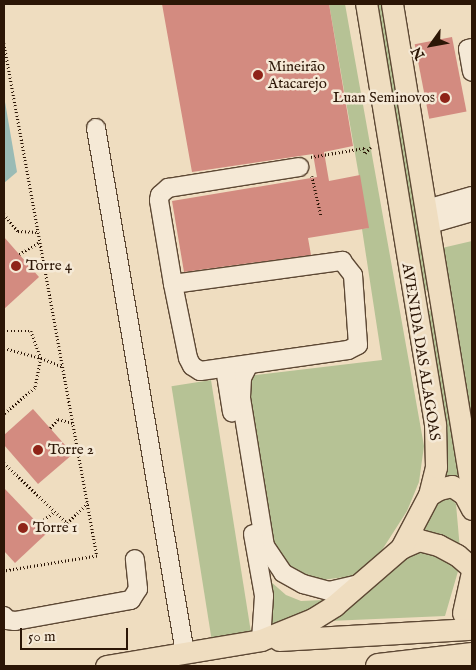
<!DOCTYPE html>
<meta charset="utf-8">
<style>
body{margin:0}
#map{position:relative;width:476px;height:670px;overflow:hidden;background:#efddc0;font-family:"IM FELL English",serif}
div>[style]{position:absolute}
.green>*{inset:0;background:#b6c295;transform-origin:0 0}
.water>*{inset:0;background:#9abbb5}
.building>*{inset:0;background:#d38b80;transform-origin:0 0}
.path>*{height:2.5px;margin-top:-1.25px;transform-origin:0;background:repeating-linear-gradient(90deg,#2c1606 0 1px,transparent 0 3.5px)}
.roads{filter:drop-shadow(1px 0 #5d4834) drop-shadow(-1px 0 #5d4834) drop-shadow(0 1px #5d4834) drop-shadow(0 -1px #5d4834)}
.minor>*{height:18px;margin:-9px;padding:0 9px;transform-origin:9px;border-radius:9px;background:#f5e9d6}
.major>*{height:21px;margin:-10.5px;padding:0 10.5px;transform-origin:10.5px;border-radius:10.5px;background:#efddc0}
.highway>*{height:25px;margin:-12.5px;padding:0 12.5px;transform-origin:12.5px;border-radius:12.5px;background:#efddc0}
.dots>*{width:14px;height:14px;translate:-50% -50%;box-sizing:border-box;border:2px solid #f5e9d6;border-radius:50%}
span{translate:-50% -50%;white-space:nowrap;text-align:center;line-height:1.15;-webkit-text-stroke:5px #f5e9d6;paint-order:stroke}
.poi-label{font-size:15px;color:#2c1606}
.left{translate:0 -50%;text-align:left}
.right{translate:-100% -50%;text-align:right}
.street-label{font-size:15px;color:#2c1606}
.frame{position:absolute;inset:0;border:5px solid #2c1606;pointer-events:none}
.north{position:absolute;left:406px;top:20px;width:50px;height:50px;-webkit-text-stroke:4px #f5e9d6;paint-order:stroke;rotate:238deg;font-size:14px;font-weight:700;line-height:20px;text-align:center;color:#2c1606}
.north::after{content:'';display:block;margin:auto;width:18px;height:22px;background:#2c1606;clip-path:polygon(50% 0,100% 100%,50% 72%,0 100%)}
.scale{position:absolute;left:20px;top:628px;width:108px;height:22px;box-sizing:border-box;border:2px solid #2c1606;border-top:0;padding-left:6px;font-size:15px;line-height:18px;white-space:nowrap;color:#2c1606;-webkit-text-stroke:4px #f5e9d6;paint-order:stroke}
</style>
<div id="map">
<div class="green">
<i style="clip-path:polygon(329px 4px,345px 4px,424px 446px,419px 482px,407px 511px,382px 550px,354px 576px,321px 580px,295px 572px,274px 554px,265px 536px,247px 376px,382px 360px,362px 229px,368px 228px)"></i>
<i style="clip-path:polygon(371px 4px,385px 4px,435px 289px,425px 290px)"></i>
<i style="clip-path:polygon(472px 241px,472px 424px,442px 248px)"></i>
<i style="clip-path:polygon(438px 309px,462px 483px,442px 477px,424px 312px)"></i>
<i style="left:211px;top:380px;width:255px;height:40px;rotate:81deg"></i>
<i style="clip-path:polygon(447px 493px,456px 504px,461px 561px,445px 616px,329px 621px,397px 567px,409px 551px,439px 495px)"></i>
<i style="clip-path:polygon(262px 574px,286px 595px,301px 601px,324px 600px,302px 617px,263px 630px)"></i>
</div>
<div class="water">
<i style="clip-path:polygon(4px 96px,17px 172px,4px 183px)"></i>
</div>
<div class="building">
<i style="clip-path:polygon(162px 4px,329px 4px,353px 146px,324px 152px,329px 181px,360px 175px,369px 228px,308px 238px,311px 255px,184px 272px,172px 201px,317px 177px,313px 154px,192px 172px)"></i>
<i style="left:452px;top:37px;width:76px;height:38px;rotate:79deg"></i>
<i style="clip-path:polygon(4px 237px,39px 277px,4px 309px)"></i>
<i style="clip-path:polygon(33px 409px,73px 454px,38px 484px,4px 445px,4px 435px)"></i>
<i style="clip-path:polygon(4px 488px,47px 533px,15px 563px,4px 551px)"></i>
</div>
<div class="path">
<i style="left:4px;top:43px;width:521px;rotate:79.72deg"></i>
<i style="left:97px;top:556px;width:94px;rotate:170.8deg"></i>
<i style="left:311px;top:157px;width:54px;rotate:-9.6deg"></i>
<i style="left:364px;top:148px;width:5px;rotate:79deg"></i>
<i style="left:365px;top:153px;width:8px;rotate:-45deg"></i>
<i style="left:312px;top:176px;width:40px;rotate:77deg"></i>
<i style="left:4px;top:214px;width:22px;rotate:51deg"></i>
<i style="left:18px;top:231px;width:20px;rotate:3deg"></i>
<i style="left:19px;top:254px;width:24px;rotate:-30deg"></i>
<i style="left:4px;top:331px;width:27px"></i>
<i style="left:31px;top:331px;width:29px;rotate:70deg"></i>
<i style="left:41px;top:358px;width:24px;rotate:22deg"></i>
<i style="left:4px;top:348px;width:38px;rotate:15deg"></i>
<i style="left:41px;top:358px;width:31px;rotate:101deg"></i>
<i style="left:35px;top:388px;width:40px;rotate:140deg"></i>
<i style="left:50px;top:428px;width:12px;rotate:-48deg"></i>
<i style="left:58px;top:419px;width:16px;rotate:15deg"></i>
<i style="left:4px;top:463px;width:87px;rotate:43.6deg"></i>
<i style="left:67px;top:523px;width:29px;rotate:-44deg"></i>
<i style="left:38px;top:524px;width:20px;rotate:-37deg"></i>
</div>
<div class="roads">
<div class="minor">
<i style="left:472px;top:48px;width:4px;rotate:166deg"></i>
<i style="left:468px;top:49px;width:23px;rotate:80deg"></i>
<i style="left:96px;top:128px;width:532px;rotate:80.38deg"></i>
<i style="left:427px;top:209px;width:47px;rotate:-16.1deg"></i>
<i style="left:430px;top:224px;width:44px;rotate:-15.9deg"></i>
<i style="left:173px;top:284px;width:171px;rotate:-7.8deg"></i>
<i style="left:342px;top:261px;width:18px;rotate:52deg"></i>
<i style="left:353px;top:275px;width:70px;rotate:85.9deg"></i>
<i style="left:358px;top:345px;width:11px;rotate:153deg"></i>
<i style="left:348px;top:350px;width:149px;rotate:171.9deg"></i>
<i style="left:200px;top:371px;width:9px;rotate:-148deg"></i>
<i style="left:192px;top:366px;width:9px;rotate:-117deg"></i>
<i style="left:188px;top:358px;width:76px;rotate:-101.5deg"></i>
<i style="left:173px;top:284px;width:85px;rotate:-99.5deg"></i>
<i style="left:159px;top:200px;width:5px;rotate:-79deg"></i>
<i style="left:160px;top:195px;width:11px;rotate:-41deg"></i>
<i style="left:168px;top:188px;width:133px;rotate:-9.1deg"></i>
<i style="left:248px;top:366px;width:13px;rotate:117deg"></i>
<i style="left:242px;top:378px;width:20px;rotate:93deg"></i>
<i style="left:241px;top:398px;width:150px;rotate:80.8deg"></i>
<i style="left:265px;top:546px;width:32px;rotate:56deg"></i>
<i style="left:283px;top:573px;width:23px;rotate:29deg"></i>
<i style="left:303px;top:584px;width:27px;rotate:15deg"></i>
<i style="left:329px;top:591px;width:32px;rotate:-13deg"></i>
<i style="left:225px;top:368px;width:45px;rotate:81deg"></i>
<i style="left:253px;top:534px;width:63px;rotate:79.9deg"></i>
<i style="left:264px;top:596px;width:44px;rotate:93.9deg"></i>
<i style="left:4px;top:616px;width:5px;rotate:53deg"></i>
<i style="left:7px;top:620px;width:8px;rotate:7deg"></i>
<i style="left:15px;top:621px;width:118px;rotate:-10.3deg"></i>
<i style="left:131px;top:600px;width:13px;rotate:-58deg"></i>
<i style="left:138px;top:589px;width:30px;rotate:-96deg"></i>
</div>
<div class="major">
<i style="left:392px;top:4px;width:493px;rotate:80.7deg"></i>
<i style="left:429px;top:495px;width:12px;rotate:-31deg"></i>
<i style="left:439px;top:489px;width:13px;rotate:-13deg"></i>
<i style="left:452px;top:486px;width:14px;rotate:34deg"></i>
<i style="left:464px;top:494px;width:17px;rotate:62deg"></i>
<i style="left:401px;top:548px;width:20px;rotate:-24deg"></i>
<i style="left:419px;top:540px;width:20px;rotate:15deg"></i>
<i style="left:438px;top:545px;width:21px;rotate:28deg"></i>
<i style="left:457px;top:555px;width:20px;rotate:41deg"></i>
<i style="left:463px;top:613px;width:42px;rotate:-77.6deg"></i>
<i style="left:279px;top:640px;width:193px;rotate:-3.3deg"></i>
<i style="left:106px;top:666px;width:157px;rotate:-9.5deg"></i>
<i style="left:261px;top:640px;width:56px;rotate:-22deg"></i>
<i style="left:313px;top:619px;width:26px;rotate:-32deg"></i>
<i style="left:335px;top:605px;width:87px;rotate:-40.8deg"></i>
<i style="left:401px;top:548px;width:60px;rotate:-62.2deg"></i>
<i style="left:429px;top:495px;width:29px;rotate:-76deg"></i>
<i style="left:436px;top:467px;width:43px;rotate:-91.3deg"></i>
<i style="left:435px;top:424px;width:426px;rotate:-99.3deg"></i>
</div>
<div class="highway">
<i style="left:378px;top:666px;width:95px;rotate:-6.7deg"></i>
</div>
</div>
<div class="dots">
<i style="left:258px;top:75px;background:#8f2418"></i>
<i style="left:445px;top:98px;background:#8f2418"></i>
<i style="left:16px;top:266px;background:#8f2418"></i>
<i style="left:38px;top:450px;background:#8f2418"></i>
<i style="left:23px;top:528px;background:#8f2418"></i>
</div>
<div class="poi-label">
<span class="left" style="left:268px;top:75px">Mineirão<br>Atacarejo</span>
<span class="right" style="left:435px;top:98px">Luan Seminovos</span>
<span class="left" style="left:26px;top:266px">Torre 4</span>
<span class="left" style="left:48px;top:450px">Torre 2</span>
<span class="left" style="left:33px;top:528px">Torre 1</span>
</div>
<div class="street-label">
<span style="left:421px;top:352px;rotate:81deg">AVENIDA DAS ALAGOAS</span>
</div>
<div class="frame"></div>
<div class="north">N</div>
<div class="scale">50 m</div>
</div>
